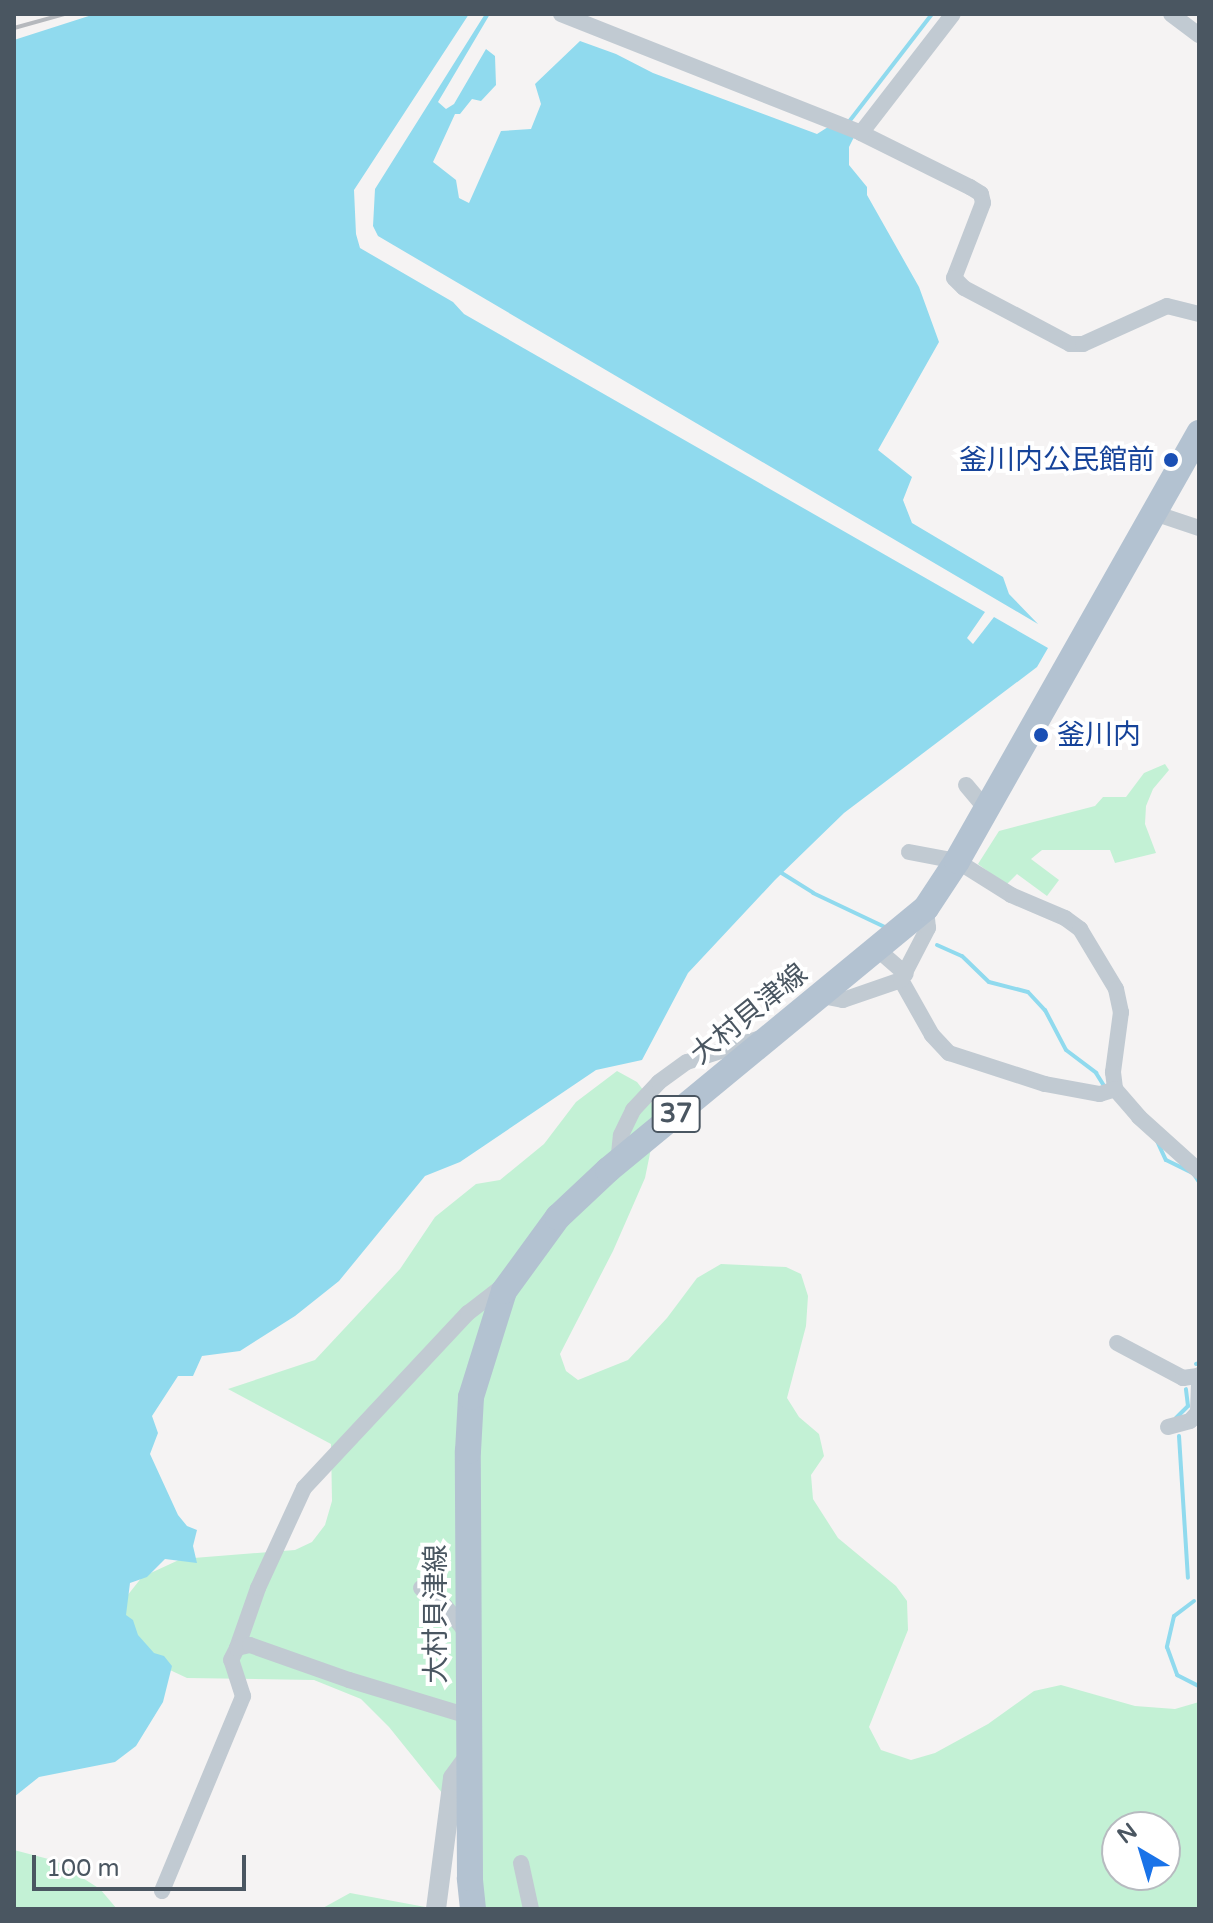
<!DOCTYPE html>
<meta charset="utf-8">
<style>
body{margin:0}
#map{position:relative;width:1213px;height:1923px;overflow:hidden;background:#f5f3f3;font-family:"Varela Round","Noto Sans JP",sans-serif}
div>[style]{position:absolute}
.green>*{inset:0;background:#c3f1d5}
.water>*{inset:0;background:#90daee}
.stream>*{height:4px;margin:-2px;padding:0 2px;transform-origin:2px;border-radius:2px;background:#90daee}
.minor>*{height:16px;margin:-8px;padding:0 8px;transform-origin:8px;border-radius:8px;background:#c1cad2}
.tertiary>*{height:20px;margin:-10px;padding:0 10px;transform-origin:10px;border-radius:10px;background:#c1cad2}
.primary>*{height:26px;margin:-13px;padding:0 13px;transform-origin:13px;border-radius:13px;background:#b3c2d1}
.rail>*{height:4px;margin:-2px;padding:0 2px;transform-origin:2px;border-radius:2px;background:#b5b8bd}
.dots>*{width:22px;height:22px;translate:-50% -50%;box-sizing:border-box;border:4px solid #fff;border-radius:50%}
span{translate:-50% -50%;white-space:nowrap;text-align:center;line-height:1.15;-webkit-text-stroke:8px #fff;paint-order:stroke}
.shield-label span{padding:2px 6px;background:#fff;border:2px solid;border-radius:6px;-webkit-text-stroke-width:0}
.shield-label{font-size:26px;color:#4a5661;font-weight:700}
.transit-label{font-size:28px;color:#164399}
.right{translate:-100% -50%;text-align:right}
.left{translate:0 -50%;text-align:left}
.street-label{font-size:28px;color:#4a5661}
.frame{position:absolute;inset:0;border:16px solid #4a5661;pointer-events:none}
.north{position:absolute;left:1101px;top:1811px;width:80px;height:80px;box-sizing:border-box;background:#fff;border:2px solid #b7bbc0;border-radius:50%;rotate:322deg;font-size:22px;font-weight:700;line-height:32px;text-align:center;color:#4a5661}
.north::after{content:'';display:block;margin:auto;width:28px;height:36px;background:#1a73e8;clip-path:polygon(50% 0,100% 100%,50% 72%,0 100%)}
.scale{position:absolute;left:32px;top:1855px;width:214px;height:36px;box-sizing:border-box;border:4px solid #4a5661;border-top:0;padding-left:10px;font-size:24px;line-height:28px;white-space:nowrap;color:#4a5661;-webkit-text-stroke:6px #fff;paint-order:stroke}
</style>
<div id="map">
<div class="green">
<i style="clip-path:polygon(1165px 764px,1169px 770px,1153px 789px,1146px 806px,1145px 824px,1156px 853px,1115px 863px,1110px 850px,1042px 850px,1031px 859px,1059px 880px,1047px 896px,1017px 874px,1006px 885px,978px 864px,999px 831px,1095px 806px,1103px 797px,1126px 797px,1144px 773px)"></i>
<i style="clip-path:polygon(evenodd,617px 1071px,637px 1082px,651px 1100px,655px 1129px,645px 1178px,613px 1251px,560px 1354px,566px 1371px,578px 1380px,628px 1360px,667px 1318px,697px 1278px,721px 1264px,786px 1267px,801px 1274px,808px 1296px,806px 1326px,787px 1398px,799px 1417px,819px 1434px,824px 1456px,811px 1475px,813px 1499px,838px 1538px,896px 1586px,907px 1601px,908px 1630px,869px 1727px,881px 1750px,911px 1760px,935px 1753px,988px 1724px,1034px 1691px,1061px 1685px,1135px 1706px,1175px 1709px,1199px 1702px,1199px 1909px,466px 1909px,482px 1887px,451px 1804px,389px 1727px,361px 1699px,314px 1680px,187px 1678px,155px 1663px,122px 1611px,127px 1596px,142px 1577px,181px 1559px,295px 1550px,312px 1542px,325px 1525px,332px 1501px,331px 1444px,228px 1389px,315px 1360px,400px 1269px,435px 1217px,476px 1184px,500px 1180px,544px 1144px,576px 1102px,617px 1071px,1117px 1827px,1165px 1827px,1165px 1875px,1117px 1875px,1117px 1827px)"></i>
<i style="clip-path:polygon(14px 1850px,56px 1861px,100px 1889px,117px 1909px,14px 1909px)"></i>
<i style="clip-path:polygon(350px 1893px,436px 1909px,321px 1909px)"></i>
</div>
<div class="water">
<i style="clip-path:polygon(95px 14px,469px 14px,354px 190px,356px 234px,360px 248px,453px 302px,464px 314px,985px 612px,967px 638px,973px 644px,994px 617px,1048px 648px,1037px 667px,844px 813px,775px 880px,688px 973px,642px 1060px,596px 1070px,460px 1162px,425px 1176px,339px 1281px,295px 1316px,240px 1351px,202px 1356px,193px 1376px,178px 1376px,152px 1416px,158px 1433px,150px 1454px,178px 1515px,187px 1526px,197px 1530px,193px 1546px,197px 1563px,165px 1559px,147px 1577px,130px 1583px,126px 1615px,133px 1620px,138px 1635px,154px 1653px,164px 1656px,172px 1666px,163px 1702px,136px 1746px,115px 1762px,39px 1777px,14px 1797px,14px 40px)"></i>
<i style="clip-path:polygon(485px 14px,490px 14px,438px 102px,446px 109px,454px 104px,486px 49px,495px 56px,496px 85px,481px 101px,472px 99px,460px 114px,455px 114px,433px 162px,456px 180px,459px 198px,469px 203px,501px 131px,531px 129px,541px 104px,535px 84px,580px 41px,616px 54px,653px 73px,817px 134px,828px 127px,854px 137px,849px 147px,849px 165px,867px 187px,867px 195px,919px 287px,939px 342px,878px 450px,912px 477px,903px 500px,912px 523px,1003px 577px,1009px 594px,1038px 624px,378px 236px,373px 226px,375px 189px)"></i>
</div>
<div class="stream">
<i style="left:848px;top:123px;width:138px;rotate:-52.4deg"></i>
<i style="left:780px;top:872px;width:39px;rotate:32deg"></i>
<i style="left:813px;top:893px;width:80px;rotate:25.3deg"></i>
<i style="left:937px;top:945px;width:27px;rotate:24deg"></i>
<i style="left:962px;top:956px;width:37px;rotate:44deg"></i>
<i style="left:989px;top:982px;width:40px;rotate:14.4deg"></i>
<i style="left:1028px;top:992px;width:25px;rotate:47deg"></i>
<i style="left:1045px;top:1010px;width:45px;rotate:62.3deg"></i>
<i style="left:1066px;top:1050px;width:38px;rotate:37deg"></i>
<i style="left:1096px;top:1073px;width:19px;rotate:58deg"></i>
<i style="left:1157px;top:1141px;width:21px;rotate:65deg"></i>
<i style="left:1166px;top:1160px;width:30px;rotate:26deg"></i>
<i style="left:1193px;top:1173px;width:11px;rotate:56deg"></i>
<i style="left:1196px;top:1364px;width:3px;rotate:-18deg"></i>
<i style="left:1176px;top:1418px;width:17px;rotate:-45deg"></i>
<i style="left:1188px;top:1406px;width:17px;rotate:-97deg"></i>
<i style="left:1179px;top:1436px;width:142px;rotate:86.4deg"></i>
<i style="left:1194px;top:1601px;width:25px;rotate:143deg"></i>
<i style="left:1174px;top:1616px;width:32px;rotate:103deg"></i>
<i style="left:1167px;top:1647px;width:30px;rotate:70deg"></i>
<i style="left:1177px;top:1675px;width:25px;rotate:27deg"></i>
</div>
<div class="minor">
<i style="left:561px;top:14px;width:323px;rotate:21.6deg"></i>
<i style="left:861px;top:133px;width:122px;rotate:26.4deg"></i>
<i style="left:970px;top:187px;width:13px;rotate:32deg"></i>
<i style="left:981px;top:194px;width:9px;rotate:77deg"></i>
<i style="left:983px;top:203px;width:80px;rotate:111.1deg"></i>
<i style="left:954px;top:278px;width:14px;rotate:45deg"></i>
<i style="left:964px;top:288px;width:120px;rotate:27.8deg"></i>
<i style="left:1070px;top:344px;width:13px"></i>
<i style="left:1083px;top:344px;width:92px;rotate:-24.3deg"></i>
<i style="left:1167px;top:306px;width:33px;rotate:14deg"></i>
<i style="left:1171px;top:14px;width:35px;rotate:37deg"></i>
<i style="left:861px;top:133px;width:150px;rotate:-52.3deg"></i>
<i style="left:1154px;top:513px;width:47px;rotate:18.4deg"></i>
<i style="left:966px;top:785px;width:31px;rotate:50deg"></i>
<i style="left:909px;top:852px;width:49px;rotate:10.6deg"></i>
<i style="left:957px;top:861px;width:64px;rotate:32.2deg"></i>
<i style="left:1011px;top:895px;width:59px;rotate:23.1deg"></i>
<i style="left:1065px;top:918px;width:19px;rotate:36deg"></i>
<i style="left:1080px;top:929px;width:70px;rotate:59deg"></i>
<i style="left:1116px;top:989px;width:24px;rotate:78deg"></i>
<i style="left:1121px;top:1012px;width:61px;rotate:97.6deg"></i>
<i style="left:1113px;top:1072px;width:17px;rotate:83deg"></i>
<i style="left:1115px;top:1089px;width:37px;rotate:49deg"></i>
<i style="left:1139px;top:1117px;width:81px;rotate:42deg"></i>
<i style="left:877px;top:949px;width:38px;rotate:41deg"></i>
<i style="left:901px;top:980px;width:63px;rotate:60.6deg"></i>
<i style="left:932px;top:1035px;width:25px;rotate:47deg"></i>
<i style="left:949px;top:1053px;width:101px;rotate:17.9deg"></i>
<i style="left:1045px;top:1084px;width:56px;rotate:10.3deg"></i>
<i style="left:1100px;top:1094px;width:16px;rotate:-18deg"></i>
<i style="left:822px;top:996px;width:21px;rotate:11deg"></i>
<i style="left:843px;top:1000px;width:61px;rotate:-19deg"></i>
<i style="left:901px;top:980px;width:59px;rotate:-62.6deg"></i>
<i style="left:928px;top:928px;width:20px;rotate:-96deg"></i>
<i style="left:618px;top:1163px;width:28px;rotate:-84deg"></i>
<i style="left:621px;top:1135px;width:28px;rotate:-64deg"></i>
<i style="left:633px;top:1110px;width:38px;rotate:-47deg"></i>
<i style="left:659px;top:1082px;width:34px;rotate:-36deg"></i>
<i style="left:687px;top:1062px;width:81px;rotate:-18deg"></i>
<i style="left:1117px;top:1343px;width:75px;rotate:27.9deg"></i>
<i style="left:1183px;top:1378px;width:15px;rotate:-8deg"></i>
<i style="left:1168px;top:1427px;width:23px;rotate:-15deg"></i>
<i style="left:1190px;top:1421px;width:12px;rotate:-48deg"></i>
<i style="left:1198px;top:1412px;width:37px;rotate:-88deg"></i>
<i style="left:421px;top:1588px;width:30px;rotate:37deg"></i>
<i style="left:445px;top:1606px;width:36px;rotate:51deg"></i>
<i style="left:237px;top:1648px;width:64px;rotate:-70.7deg"></i>
<i style="left:258px;top:1588px;width:110px;rotate:-65.3deg"></i>
<i style="left:304px;top:1488px;width:240px;rotate:-46.9deg"></i>
<i style="left:468px;top:1313px;width:44px;rotate:-37.6deg"></i>
<i style="left:521px;top:1863px;width:47px;rotate:77.7deg"></i>
<i style="left:162px;top:1891px;width:211px;rotate:-67.4deg"></i>
<i style="left:243px;top:1696px;width:38px;rotate:-108deg"></i>
<i style="left:231px;top:1660px;width:13px;rotate:-63deg"></i>
<i style="left:237px;top:1648px;width:13px;rotate:-13deg"></i>
<i style="left:250px;top:1645px;width:105px;rotate:19.5deg"></i>
<i style="left:349px;top:1680px;width:124px;rotate:16.8deg"></i>
</div>
<div class="tertiary">
<i style="left:436px;top:1909px;width:132px;rotate:-82.6deg"></i>
<i style="left:453px;top:1778px;width:27px;rotate:-54deg"></i>
</div>
<div class="primary">
<i style="left:473px;top:1909px;width:31px;rotate:-96deg"></i>
<i style="left:470px;top:1878px;width:427px;rotate:-90.3deg"></i>
<i style="left:468px;top:1451px;width:54px;rotate:-86.8deg"></i>
<i style="left:471px;top:1397px;width:111px;rotate:-72.7deg"></i>
<i style="left:504px;top:1291px;width:92px;rotate:-53.9deg"></i>
<i style="left:558px;top:1217px;width:69px;rotate:-43.2deg"></i>
<i style="left:608px;top:1170px;width:412px;rotate:-39.5deg"></i>
<i style="left:926px;top:908px;width:56px;rotate:-56.6deg"></i>
<i style="left:957px;top:861px;width:492px;rotate:-60.5deg"></i>
</div>
<div class="rail">
<i style="left:14px;top:28px;width:53px;rotate:-15.4deg"></i>
</div>
<div class="dots">
<i style="left:1171px;top:460px;background:#1a4fb4"></i>
<i style="left:1041px;top:735px;background:#1a4fb4"></i>
</div>
<div class="shield-label">
<span style="left:676px;top:1114px">37</span>
</div>
<div class="transit-label">
<span class="right" style="left:1155px;top:460px">釜川内公民館前</span>
<span class="left" style="left:1057px;top:735px">釜川内</span>
</div>
<div class="street-label">
<span style="left:749px;top:1014px;rotate:-39deg">大村貝津線</span>
<span style="left:436px;top:1614px;rotate:-90deg">大村貝津線</span>
</div>
<div class="frame"></div>
<div class="north">N</div>
<div class="scale">100 m</div>
</div>
